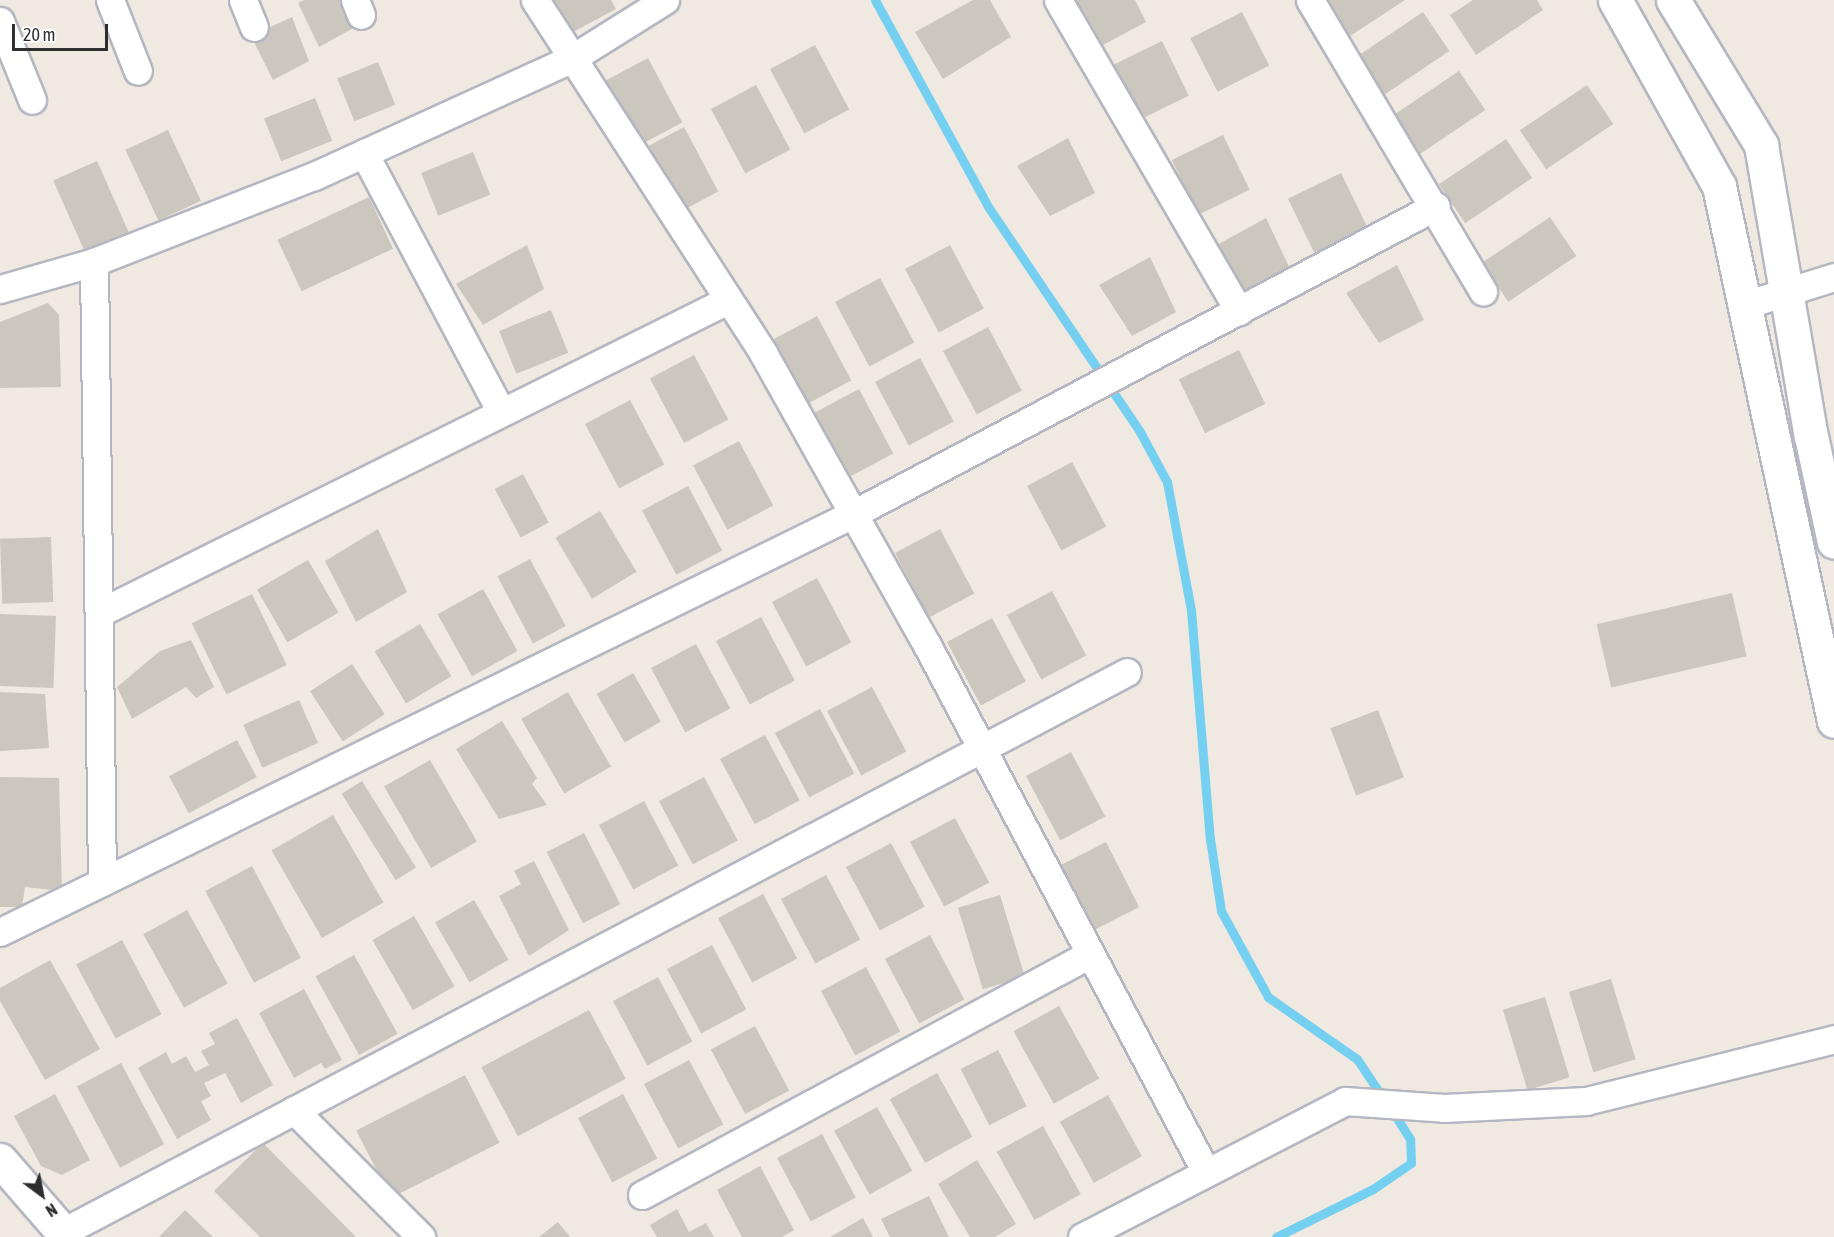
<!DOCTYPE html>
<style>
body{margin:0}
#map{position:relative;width:1834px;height:1237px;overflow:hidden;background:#efe9e1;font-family:"Asap Condensed",sans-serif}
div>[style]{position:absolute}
.stream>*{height:9px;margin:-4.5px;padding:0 4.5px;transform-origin:4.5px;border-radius:4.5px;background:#75cff0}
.building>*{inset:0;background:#cbc7bf;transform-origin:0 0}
.roads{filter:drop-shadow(2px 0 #b4b7c1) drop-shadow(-2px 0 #b4b7c1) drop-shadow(0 2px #b4b7c1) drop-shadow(0 -2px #b4b7c1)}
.street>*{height:27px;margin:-13.5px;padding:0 13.5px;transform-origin:13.5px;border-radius:13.5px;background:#fff}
.secondary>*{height:33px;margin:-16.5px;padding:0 16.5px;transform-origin:16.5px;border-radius:16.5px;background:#fff}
span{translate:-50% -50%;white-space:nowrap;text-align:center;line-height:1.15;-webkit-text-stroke:5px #fff;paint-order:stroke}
.north{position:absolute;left:12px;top:1165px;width:60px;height:60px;-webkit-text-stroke:4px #fff;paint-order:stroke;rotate:148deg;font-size:16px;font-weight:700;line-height:24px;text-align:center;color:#2e2e2e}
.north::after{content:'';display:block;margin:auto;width:21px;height:27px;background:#2e2e2e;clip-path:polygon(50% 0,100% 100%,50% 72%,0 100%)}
.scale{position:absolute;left:12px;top:24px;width:96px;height:27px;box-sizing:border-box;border:3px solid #2e2e2e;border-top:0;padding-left:8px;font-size:18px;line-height:21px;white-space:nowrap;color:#2e2e2e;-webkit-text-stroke:4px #fff;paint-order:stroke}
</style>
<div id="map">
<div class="stream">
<i style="left:875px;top:0;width:237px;rotate:61.3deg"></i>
<i style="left:989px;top:208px;width:270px;rotate:56deg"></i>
<i style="left:1140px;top:432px;width:57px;rotate:61.6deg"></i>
<i style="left:1167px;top:482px;width:130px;rotate:79.4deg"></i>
<i style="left:1191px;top:610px;width:230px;rotate:85.3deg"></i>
<i style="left:1210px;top:839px;width:73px;rotate:81.3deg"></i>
<i style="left:1221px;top:911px;width:98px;rotate:61.3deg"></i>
<i style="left:1268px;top:997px;width:108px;rotate:34.9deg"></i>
<i style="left:1357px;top:1059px;width:47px;rotate:56.3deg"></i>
<i style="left:1276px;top:1237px;width:108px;rotate:-26.3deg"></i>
<i style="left:1373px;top:1189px;width:46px;rotate:-34.4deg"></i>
<i style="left:1411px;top:1163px;width:24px;rotate:-92deg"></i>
<i style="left:1410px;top:1139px;width:36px;rotate:-122deg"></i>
</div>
<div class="building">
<i style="clip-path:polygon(304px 0,344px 0,355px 27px,319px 47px,298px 3px)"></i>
<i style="clip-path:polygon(554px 0,611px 0,616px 9px,571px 33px)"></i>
<i style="clip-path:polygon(973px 0,990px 0,1011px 37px,943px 79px,915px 32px)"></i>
<i style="clip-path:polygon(1072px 0,1135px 0,1146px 22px,1101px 46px)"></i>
<i style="clip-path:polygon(1321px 0,1405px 0,1347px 38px)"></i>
<i style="clip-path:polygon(1473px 0,1537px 0,1543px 10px,1476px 55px,1450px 15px)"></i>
<i style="left:1242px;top:12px;width:60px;height:58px;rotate:63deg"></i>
<i style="left:1423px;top:12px;width:47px;height:81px;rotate:56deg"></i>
<i style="clip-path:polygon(292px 17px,309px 61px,273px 80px,251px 36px)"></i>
<i style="left:1162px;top:41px;width:61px;height:57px;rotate:64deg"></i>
<i style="left:815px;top:45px;width:73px;height:51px;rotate:62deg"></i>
<i style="left:648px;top:58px;width:73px;height:51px;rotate:62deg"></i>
<i style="left:378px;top:62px;width:46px;height:44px;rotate:68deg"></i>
<i style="left:1459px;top:71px;width:47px;height:82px;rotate:56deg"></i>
<i style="left:756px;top:85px;width:73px;height:51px;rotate:62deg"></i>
<i style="left:1587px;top:85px;width:47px;height:81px;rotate:56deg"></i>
<i style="left:315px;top:98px;width:46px;height:55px;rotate:68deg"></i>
<i style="left:684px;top:127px;width:73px;height:51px;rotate:62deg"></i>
<i style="left:168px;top:130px;width:78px;height:47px;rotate:65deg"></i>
<i style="left:1223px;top:135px;width:61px;height:57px;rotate:64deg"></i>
<i style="clip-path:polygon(1068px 138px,1095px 193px,1050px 216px,1017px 166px)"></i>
<i style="left:1506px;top:139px;width:47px;height:81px;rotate:56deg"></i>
<i style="left:473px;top:152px;width:46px;height:56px;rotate:68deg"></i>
<i style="left:97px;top:161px;width:78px;height:48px;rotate:66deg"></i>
<i style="left:1341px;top:173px;width:60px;height:59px;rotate:64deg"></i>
<i style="left:369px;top:197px;width:57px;height:101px;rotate:65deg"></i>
<i style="left:1550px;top:217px;width:47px;height:82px;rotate:56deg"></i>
<i style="clip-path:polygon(1266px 218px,1292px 273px,1248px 297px,1215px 246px)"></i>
<i style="clip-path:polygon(527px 245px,544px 289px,483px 325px,456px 284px)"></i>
<i style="left:950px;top:245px;width:72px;height:51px;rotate:62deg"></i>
<i style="clip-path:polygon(1150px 257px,1176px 312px,1132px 336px,1099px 285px)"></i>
<i style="clip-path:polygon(1397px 265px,1424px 320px,1379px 343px,1346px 293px)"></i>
<i style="left:880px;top:278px;width:73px;height:51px;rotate:62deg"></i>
<i style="clip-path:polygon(48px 303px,59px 315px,61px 387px,0 388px,0 322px)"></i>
<i style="left:551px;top:310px;width:46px;height:56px;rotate:68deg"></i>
<i style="left:817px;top:316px;width:73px;height:51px;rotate:62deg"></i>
<i style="left:988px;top:327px;width:72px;height:51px;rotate:62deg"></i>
<i style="left:1239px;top:350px;width:60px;height:67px;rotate:64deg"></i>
<i style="left:694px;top:355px;width:73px;height:50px;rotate:62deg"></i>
<i style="left:920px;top:358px;width:72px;height:51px;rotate:62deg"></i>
<i style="left:859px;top:389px;width:73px;height:50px;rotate:62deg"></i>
<i style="left:630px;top:400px;width:73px;height:51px;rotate:62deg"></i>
<i style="left:739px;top:441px;width:73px;height:52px;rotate:62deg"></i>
<i style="left:1072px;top:462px;width:73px;height:51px;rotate:62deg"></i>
<i style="left:523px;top:474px;width:55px;height:32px;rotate:62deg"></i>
<i style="left:688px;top:486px;width:73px;height:52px;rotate:62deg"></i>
<i style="left:600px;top:511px;width:71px;height:52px;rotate:59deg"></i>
<i style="clip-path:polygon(378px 529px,407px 592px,356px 622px,325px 561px)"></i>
<i style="left:940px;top:529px;width:73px;height:51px;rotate:62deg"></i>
<i style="left:51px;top:537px;width:65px;height:51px;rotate:88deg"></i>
<i style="left:530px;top:559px;width:76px;height:37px;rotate:62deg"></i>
<i style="left:308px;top:560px;width:61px;height:59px;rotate:60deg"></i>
<i style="left:817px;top:578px;width:73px;height:51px;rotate:62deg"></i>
<i style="left:483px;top:589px;width:71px;height:52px;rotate:61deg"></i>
<i style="left:1052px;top:591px;width:73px;height:51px;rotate:62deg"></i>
<i style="left:1732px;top:593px;width:65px;height:139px;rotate:77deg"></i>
<i style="left:252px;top:594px;width:79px;height:67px;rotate:64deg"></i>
<i style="left:0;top:614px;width:56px;height:72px;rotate:2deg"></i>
<i style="left:761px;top:617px;width:72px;height:51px;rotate:62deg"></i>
<i style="left:992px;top:618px;width:72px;height:51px;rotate:62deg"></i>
<i style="left:420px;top:624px;width:61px;height:53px;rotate:59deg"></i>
<i style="clip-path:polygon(191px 640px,214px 687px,196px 698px,186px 687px,132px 719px,117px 687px,160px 651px)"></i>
<i style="left:696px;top:644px;width:73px;height:51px;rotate:62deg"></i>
<i style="left:352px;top:664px;width:60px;height:50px;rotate:57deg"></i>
<i style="left:633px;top:673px;width:56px;height:42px;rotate:60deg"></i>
<i style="left:872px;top:687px;width:73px;height:51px;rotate:62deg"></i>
<i style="clip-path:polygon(0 692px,45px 694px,49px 748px,0 751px)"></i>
<i style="left:568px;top:692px;width:86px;height:54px;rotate:60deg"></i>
<i style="left:299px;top:700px;width:47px;height:61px;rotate:66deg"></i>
<i style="left:820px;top:709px;width:73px;height:51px;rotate:62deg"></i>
<i style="left:1378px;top:710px;width:72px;height:51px;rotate:69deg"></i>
<i style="clip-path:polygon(502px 721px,537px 778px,532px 784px,547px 805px,499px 819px,456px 749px)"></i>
<i style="left:765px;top:735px;width:74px;height:51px;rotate:62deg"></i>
<i style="left:237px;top:740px;width:42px;height:77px;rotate:62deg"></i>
<i style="left:1071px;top:752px;width:73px;height:51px;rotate:62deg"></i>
<i style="left:430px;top:760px;width:94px;height:53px;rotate:60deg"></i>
<i style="clip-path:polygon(0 777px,59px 778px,62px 891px,25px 887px,22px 907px,0 907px)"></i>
<i style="left:704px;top:777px;width:72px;height:51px;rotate:62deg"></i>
<i style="left:362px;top:781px;width:102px;height:24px;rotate:58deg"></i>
<i style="left:644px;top:801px;width:73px;height:51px;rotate:62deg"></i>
<i style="left:333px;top:815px;width:101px;height:71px;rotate:60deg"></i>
<i style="left:955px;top:818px;width:73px;height:51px;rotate:62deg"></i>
<i style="left:584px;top:833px;width:80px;height:42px;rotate:63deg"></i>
<i style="left:1106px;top:842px;width:73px;height:51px;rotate:63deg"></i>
<i style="left:891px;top:843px;width:72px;height:51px;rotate:62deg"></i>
<i style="clip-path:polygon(534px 861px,569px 930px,529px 956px,499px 896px,521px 884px,514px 871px)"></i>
<i style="left:252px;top:866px;width:104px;height:53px;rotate:62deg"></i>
<i style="left:826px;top:875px;width:73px;height:51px;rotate:62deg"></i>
<i style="left:763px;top:894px;width:73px;height:51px;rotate:62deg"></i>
<i style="left:1000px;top:895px;width:85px;height:44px;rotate:73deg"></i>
<i style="left:474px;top:900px;width:69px;height:45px;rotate:60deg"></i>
<i style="left:187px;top:910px;width:84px;height:50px;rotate:61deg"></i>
<i style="left:414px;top:916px;width:81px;height:48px;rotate:60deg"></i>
<i style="left:930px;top:935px;width:73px;height:51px;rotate:62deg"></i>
<i style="left:122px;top:940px;width:84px;height:52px;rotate:62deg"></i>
<i style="left:712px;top:945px;width:73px;height:51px;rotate:62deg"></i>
<i style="left:354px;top:955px;width:90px;height:44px;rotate:61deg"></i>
<i style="clip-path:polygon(50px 960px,100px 1049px,45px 1080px,0 1001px,0 988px)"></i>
<i style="left:866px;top:967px;width:73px;height:51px;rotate:62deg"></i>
<i style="left:658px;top:977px;width:73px;height:51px;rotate:62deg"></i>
<i style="left:1611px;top:979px;width:84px;height:44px;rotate:73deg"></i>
<i style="clip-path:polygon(304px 989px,342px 1060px,325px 1069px,321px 1063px,294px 1078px,259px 1013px)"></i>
<i style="left:1545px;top:997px;width:84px;height:44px;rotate:73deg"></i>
<i style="left:1059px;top:1006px;width:83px;height:52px;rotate:61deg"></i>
<i style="left:589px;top:1010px;width:78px;height:122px;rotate:62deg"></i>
<i style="clip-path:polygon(237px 1018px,273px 1085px,241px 1103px,225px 1073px,204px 1083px,211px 1096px,201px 1101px,211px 1120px,177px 1139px,138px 1068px,166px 1052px,172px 1064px,186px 1056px,195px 1072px,209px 1065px,201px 1051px,215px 1044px,209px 1033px)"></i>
<i style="left:755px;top:1026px;width:73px;height:50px;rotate:62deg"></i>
<i style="left:998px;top:1050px;width:63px;height:42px;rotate:63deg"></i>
<i style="left:689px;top:1060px;width:73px;height:51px;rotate:62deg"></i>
<i style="left:121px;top:1063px;width:92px;height:50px;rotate:62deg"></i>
<i style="left:937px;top:1073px;width:73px;height:54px;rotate:61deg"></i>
<i style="left:465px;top:1075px;width:76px;height:122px;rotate:63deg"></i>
<i style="clip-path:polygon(55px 1094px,90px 1160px,62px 1175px,41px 1166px,14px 1116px)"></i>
<i style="left:623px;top:1094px;width:73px;height:51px;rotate:62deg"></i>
<i style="left:1108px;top:1095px;width:70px;height:55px;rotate:61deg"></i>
<i style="left:877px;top:1107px;width:73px;height:49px;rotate:61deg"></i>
<i style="left:1043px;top:1126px;width:78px;height:53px;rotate:61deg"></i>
<i style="left:822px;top:1134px;width:72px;height:51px;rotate:62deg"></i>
<i style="clip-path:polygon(263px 1143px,356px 1237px,260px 1237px,214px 1191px)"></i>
<i style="clip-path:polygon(977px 1160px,1016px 1224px,995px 1237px,970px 1237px,938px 1184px)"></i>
<i style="clip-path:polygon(760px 1166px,794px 1230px,782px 1237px,742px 1237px,717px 1190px)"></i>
<i style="clip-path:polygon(929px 1196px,949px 1237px,890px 1237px,881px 1219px)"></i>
<i style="clip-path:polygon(677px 1209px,689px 1232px,706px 1223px,714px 1237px,657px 1237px,650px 1225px)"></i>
<i style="clip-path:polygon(185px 1210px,213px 1237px,159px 1237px)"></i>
<i style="clip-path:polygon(863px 1218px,873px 1237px,830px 1237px)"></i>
<i style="clip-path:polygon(558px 1222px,570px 1237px,539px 1237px)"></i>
</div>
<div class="roads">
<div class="street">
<i style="left:110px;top:0;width:76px;rotate:68.5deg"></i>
<i style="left:243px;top:0;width:29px;rotate:68deg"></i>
<i style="left:355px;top:0;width:16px;rotate:68deg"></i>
<i style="left:535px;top:0;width:420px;rotate:57.1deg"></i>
<i style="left:763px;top:353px;width:335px;rotate:60.7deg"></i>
<i style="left:927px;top:645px;width:596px;rotate:62.1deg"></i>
<i style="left:1058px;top:0;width:360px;rotate:59.8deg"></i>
<i style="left:1310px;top:0;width:339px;rotate:59.3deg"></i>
<i style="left:0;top:21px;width:85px;rotate:67.9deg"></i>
<i style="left:364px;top:153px;width:293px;rotate:62.1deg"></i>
<i style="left:94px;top:262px;width:620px;rotate:89.26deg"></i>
<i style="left:0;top:289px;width:98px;rotate:-16deg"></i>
<i style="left:94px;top:262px;width:236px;rotate:-21.4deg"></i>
<i style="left:314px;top:176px;width:282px;rotate:-24.5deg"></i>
<i style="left:571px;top:59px;width:111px;rotate:-32.1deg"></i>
<i style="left:1744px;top:305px;width:94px;rotate:-17.3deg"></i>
<i style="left:99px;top:613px;width:703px;rotate:-26.46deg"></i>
<i style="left:0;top:932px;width:950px;rotate:-26.11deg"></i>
<i style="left:853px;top:514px;width:659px;rotate:-27.85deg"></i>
<i style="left:294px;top:1110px;width:180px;rotate:45deg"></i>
<i style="left:642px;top:1195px;width:509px;rotate:-28.28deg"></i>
<i style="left:63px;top:1232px;width:1202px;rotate:-27.76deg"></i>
<i style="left:1082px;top:1237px;width:296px;rotate:-27.3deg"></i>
<i style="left:1345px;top:1101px;width:99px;rotate:4deg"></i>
<i style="left:1444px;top:1108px;width:142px;rotate:-2.8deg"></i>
<i style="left:1586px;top:1101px;width:256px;rotate:-14deg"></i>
</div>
<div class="secondary">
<i style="left:1615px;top:0;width:213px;rotate:60.8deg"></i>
<i style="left:1719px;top:186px;width:547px;rotate:77.87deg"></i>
<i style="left:1673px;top:0;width:170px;rotate:58.7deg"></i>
<i style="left:1761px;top:145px;width:295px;rotate:80.3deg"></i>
<i style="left:1811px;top:436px;width:108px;rotate:77.8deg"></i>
<i style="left:0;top:1160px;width:102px;rotate:49deg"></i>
</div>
</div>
<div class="north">N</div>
<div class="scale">20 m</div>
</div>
